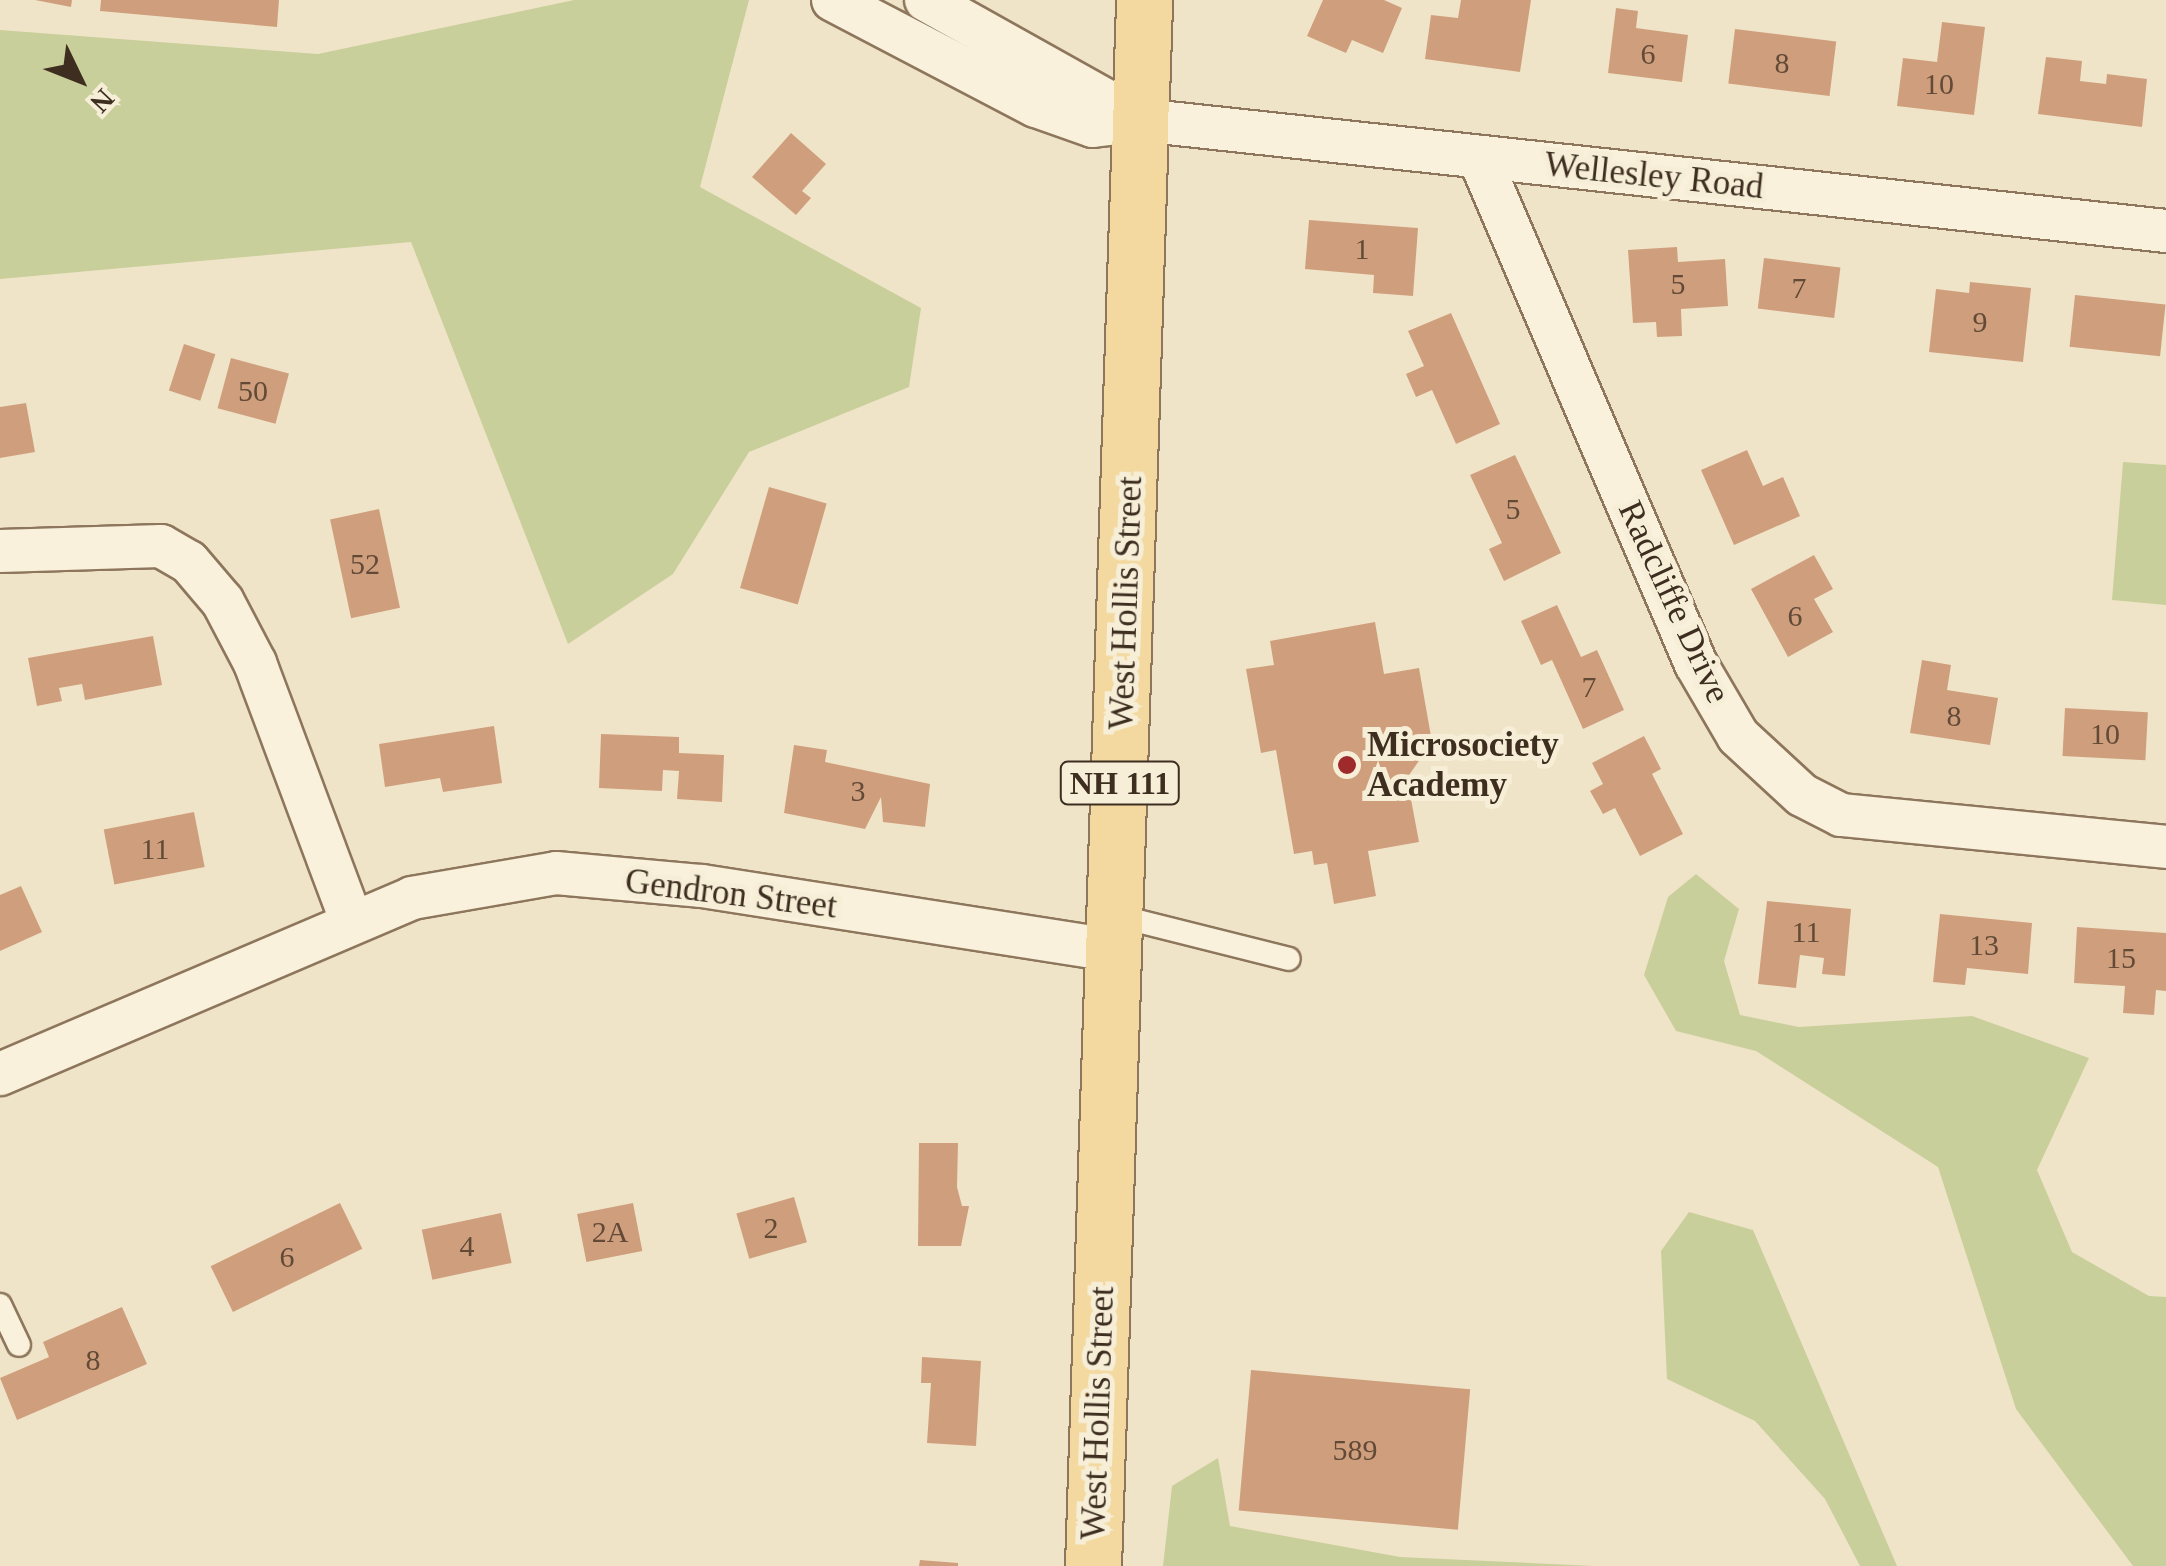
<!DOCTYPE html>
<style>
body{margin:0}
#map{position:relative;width:2166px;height:1566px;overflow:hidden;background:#f0e4c8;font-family:"Times New Roman",serif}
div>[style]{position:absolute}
.green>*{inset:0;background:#c9cf9b}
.building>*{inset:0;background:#cf9f7d;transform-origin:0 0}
.roads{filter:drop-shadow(2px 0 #8d765c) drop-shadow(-2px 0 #8d765c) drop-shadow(0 2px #8d765c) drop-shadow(0 -2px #8d765c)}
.service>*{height:22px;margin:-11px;padding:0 11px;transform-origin:11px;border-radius:11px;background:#faf1dc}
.minor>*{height:42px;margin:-21px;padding:0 21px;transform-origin:21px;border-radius:21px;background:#faf1dc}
.primary>*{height:55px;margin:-27.5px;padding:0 27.5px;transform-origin:27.5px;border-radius:27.5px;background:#f3d9a0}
.dots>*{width:28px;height:28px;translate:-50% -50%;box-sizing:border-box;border:5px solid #f7eed8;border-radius:50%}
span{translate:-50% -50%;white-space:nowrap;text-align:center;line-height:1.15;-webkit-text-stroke:10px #f7eed8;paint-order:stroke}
.number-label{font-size:30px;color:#624a37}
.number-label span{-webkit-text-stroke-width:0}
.shield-label span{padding:2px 8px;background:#f7eed8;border:2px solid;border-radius:8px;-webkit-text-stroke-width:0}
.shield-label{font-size:32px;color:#3d2e20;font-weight:700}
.street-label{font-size:35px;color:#3d2e20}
.poi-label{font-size:35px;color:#3d2e20;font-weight:700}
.left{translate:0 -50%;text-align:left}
.north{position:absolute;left:30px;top:30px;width:100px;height:100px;-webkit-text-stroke:8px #f7eed8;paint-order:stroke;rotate:133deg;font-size:28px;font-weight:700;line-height:40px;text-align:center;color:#3d2e20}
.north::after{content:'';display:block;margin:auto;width:35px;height:45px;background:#3d2e20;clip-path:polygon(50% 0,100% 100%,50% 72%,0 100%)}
</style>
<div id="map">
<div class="green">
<i style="clip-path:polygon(574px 0,749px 0,700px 187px,921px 308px,909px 387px,749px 452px,673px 574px,568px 644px,411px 242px,0 279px,0 30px,318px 54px)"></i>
<i style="clip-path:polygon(2123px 462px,2166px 465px,2166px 605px,2112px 600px)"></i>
<i style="clip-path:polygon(1696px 874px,1739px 909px,1724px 961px,1740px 1015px,1799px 1027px,1972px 1016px,2089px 1058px,2037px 1170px,2072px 1252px,2149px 1296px,2166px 1297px,2166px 1566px,2133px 1566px,2016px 1409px,1938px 1167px,1756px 1051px,1676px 1031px,1644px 975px,1668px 897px)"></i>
<i style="clip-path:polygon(1689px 1212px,1753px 1230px,1897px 1566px,1860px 1566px,1825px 1499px,1755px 1421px,1667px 1379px,1661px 1251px)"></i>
<i style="clip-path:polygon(1218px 1458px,1230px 1526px,1400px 1557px,1594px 1566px,1163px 1566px,1172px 1486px)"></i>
</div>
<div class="building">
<i style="clip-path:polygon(35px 0,72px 0,71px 7px)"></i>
<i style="clip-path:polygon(101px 0,279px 0,277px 27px,100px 11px)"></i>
<i style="clip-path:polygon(1323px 0,1384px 0,1402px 8px,1383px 53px,1352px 40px,1346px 53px,1307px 36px)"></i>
<i style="clip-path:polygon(1461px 0,1531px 0,1520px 72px,1425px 59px,1431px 15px,1458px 18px)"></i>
<i style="clip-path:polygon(1616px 8px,1638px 11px,1636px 28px,1688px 35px,1682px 82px,1608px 73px)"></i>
<i style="clip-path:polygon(1942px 22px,1985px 27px,1974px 115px,1897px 106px,1903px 58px,1937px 62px)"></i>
<i style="left:1735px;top:29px;width:102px;height:55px;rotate:7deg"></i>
<i style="clip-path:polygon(2046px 57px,2082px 61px,2080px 81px,2106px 84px,2107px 74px,2147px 79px,2142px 127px,2038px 114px)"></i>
<i style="clip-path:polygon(791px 133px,826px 164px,802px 191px,811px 198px,796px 215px,752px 177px)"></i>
<i style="clip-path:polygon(1309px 220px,1418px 228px,1413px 296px,1373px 293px,1374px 275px,1305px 269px)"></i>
<i style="clip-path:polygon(1677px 247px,1678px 262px,1725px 259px,1728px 306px,1681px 309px,1682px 336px,1657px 337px,1656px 322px,1633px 323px,1628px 250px)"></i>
<i style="left:1764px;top:258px;width:77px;height:51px;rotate:7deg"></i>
<i style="clip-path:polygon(1970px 282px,2031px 288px,2023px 362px,1929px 352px,1936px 289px,1969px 293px)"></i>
<i style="left:2075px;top:295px;width:91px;height:52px;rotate:6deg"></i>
<i style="clip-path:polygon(1451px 313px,1500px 424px,1456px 444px,1432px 390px,1416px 397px,1406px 374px,1424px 366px,1408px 331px)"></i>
<i style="left:184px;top:344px;width:33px;height:49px;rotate:18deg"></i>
<i style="left:231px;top:358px;width:60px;height:52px;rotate:15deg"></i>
<i style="clip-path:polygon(26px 403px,35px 452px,0 458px,0 407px)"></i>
<i style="clip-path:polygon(1747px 450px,1763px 486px,1783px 477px,1800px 516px,1734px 545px,1701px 470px)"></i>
<i style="clip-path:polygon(1515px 455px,1561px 553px,1504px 581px,1489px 549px,1502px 543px,1470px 475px)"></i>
<i style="left:769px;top:487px;width:60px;height:105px;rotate:16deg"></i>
<i style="left:379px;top:509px;width:101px;height:50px;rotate:78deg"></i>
<i style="clip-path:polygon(1814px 555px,1833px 589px,1814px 599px,1833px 632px,1788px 657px,1751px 589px)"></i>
<i style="clip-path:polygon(1557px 605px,1581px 657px,1597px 650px,1624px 710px,1583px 729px,1552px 660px,1541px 665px,1521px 621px)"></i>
<i style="clip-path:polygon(1375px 622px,1384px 674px,1419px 668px,1432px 742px,1407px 778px,1419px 842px,1368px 851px,1376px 896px,1334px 904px,1327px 863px,1314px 865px,1312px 851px,1294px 854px,1276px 750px,1261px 753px,1246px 669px,1274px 665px,1270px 641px)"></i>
<i style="clip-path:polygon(153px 636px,162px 685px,85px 700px,82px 684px,59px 688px,62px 701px,37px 706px,28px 658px)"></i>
<i style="clip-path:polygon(1922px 660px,1951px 665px,1947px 690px,1998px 698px,1990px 745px,1910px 733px)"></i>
<i style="left:2065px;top:708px;width:83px;height:48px;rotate:3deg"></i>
<i style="clip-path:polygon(494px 726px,502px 783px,443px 792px,440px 778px,385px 787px,379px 744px)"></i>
<i style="clip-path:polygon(601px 734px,679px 737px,679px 753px,724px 755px,722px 802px,677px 799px,679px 771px,663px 770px,662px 791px,599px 788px)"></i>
<i style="clip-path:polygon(1644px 736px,1661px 769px,1652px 774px,1683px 834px,1640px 856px,1615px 808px,1603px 814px,1590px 791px,1603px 784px,1592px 763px)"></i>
<i style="clip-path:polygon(794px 745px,827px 750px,825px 762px,930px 784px,925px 827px,883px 822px,881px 797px,865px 829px,784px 813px)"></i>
<i style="left:194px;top:812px;width:56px;height:92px;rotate:79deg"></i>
<i style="clip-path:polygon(21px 886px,42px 932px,0 951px,0 895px)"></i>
<i style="clip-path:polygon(1767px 901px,1851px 909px,1845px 976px,1822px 974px,1824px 958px,1800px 955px,1796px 988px,1758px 984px)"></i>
<i style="clip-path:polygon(1940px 914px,2032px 923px,2028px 974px,1967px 968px,1965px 985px,1933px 982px)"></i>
<i style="clip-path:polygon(2077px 927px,2166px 933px,2166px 991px,2156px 990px,2154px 1015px,2123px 1013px,2125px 986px,2074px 983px)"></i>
<i style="clip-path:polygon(919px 1143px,958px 1143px,957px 1187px,962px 1206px,969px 1206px,961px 1246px,918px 1246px)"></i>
<i style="left:794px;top:1197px;width:47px;height:60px;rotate:74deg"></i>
<i style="left:340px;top:1203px;width:51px;height:144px;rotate:64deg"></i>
<i style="left:633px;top:1203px;width:49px;height:57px;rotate:79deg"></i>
<i style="left:501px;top:1213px;width:51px;height:81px;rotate:78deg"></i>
<i style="clip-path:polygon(122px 1307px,147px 1364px,17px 1420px,0 1378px,49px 1357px,43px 1342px)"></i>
<i style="clip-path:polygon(922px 1357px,981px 1361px,976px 1446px,927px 1443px,931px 1383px,921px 1383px)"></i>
<i style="left:1251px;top:1370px;width:220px;height:141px;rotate:5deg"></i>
<i style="clip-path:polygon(920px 1560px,958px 1563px,958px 1566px,919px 1566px)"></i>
</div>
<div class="roads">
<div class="service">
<i style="left:1114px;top:915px;width:180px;rotate:14.1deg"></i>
<i style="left:0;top:1305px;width:44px;rotate:64.6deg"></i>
</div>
<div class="minor">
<i style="left:833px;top:0;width:229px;rotate:27.6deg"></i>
<i style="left:1036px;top:106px;width:60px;rotate:19.3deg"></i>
<i style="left:1093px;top:126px;width:48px;rotate:-7.1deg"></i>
<i style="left:1141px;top:120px;width:1031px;rotate:6.18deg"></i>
<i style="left:926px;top:0;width:246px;rotate:29.2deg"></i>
<i style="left:1479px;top:157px;width:551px;rotate:66.83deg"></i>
<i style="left:1696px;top:664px;width:83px;rotate:59.7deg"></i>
<i style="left:1738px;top:736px;width:87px;rotate:42.7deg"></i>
<i style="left:1802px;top:795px;width:44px;rotate:27.1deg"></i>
<i style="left:1841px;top:815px;width:327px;rotate:5.6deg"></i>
<i style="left:0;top:551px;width:161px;rotate:-1.8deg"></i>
<i style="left:161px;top:546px;width:32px;rotate:30deg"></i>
<i style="left:189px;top:562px;width:52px;rotate:49.6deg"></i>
<i style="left:223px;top:602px;width:69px;rotate:62.3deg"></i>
<i style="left:255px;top:663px;width:277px;rotate:69.5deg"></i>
<i style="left:0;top:1074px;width:448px;rotate:-23.1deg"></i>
<i style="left:412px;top:898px;width:146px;rotate:-9.8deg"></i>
<i style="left:556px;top:873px;width:147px;rotate:5.1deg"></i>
<i style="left:702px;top:886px;width:416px;rotate:8.9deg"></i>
</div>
<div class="primary">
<i style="left:1093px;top:1566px;width:1567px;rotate:-88.13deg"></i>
</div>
</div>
<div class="dots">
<i style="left:1347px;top:765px;background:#9e2a2b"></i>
</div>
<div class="number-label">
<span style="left:1648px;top:54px">6</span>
<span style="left:1782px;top:63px">8</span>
<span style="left:1939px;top:84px">10</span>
<span style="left:1362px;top:249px">1</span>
<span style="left:1678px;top:284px">5</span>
<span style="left:1799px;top:288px">7</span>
<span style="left:1980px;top:322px">9</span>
<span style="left:253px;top:391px">50</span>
<span style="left:1513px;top:509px">5</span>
<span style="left:365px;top:564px">52</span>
<span style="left:1795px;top:616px">6</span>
<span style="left:1589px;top:687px">7</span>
<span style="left:1954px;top:716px">8</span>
<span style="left:2105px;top:734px">10</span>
<span style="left:858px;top:791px">3</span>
<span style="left:155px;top:849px">11</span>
<span style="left:1806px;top:932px">11</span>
<span style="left:1984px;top:945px">13</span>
<span style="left:2121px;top:958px">15</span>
<span style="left:771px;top:1228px">2</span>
<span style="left:610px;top:1232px">2A</span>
<span style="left:467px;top:1246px">4</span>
<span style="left:287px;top:1257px">6</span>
<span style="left:93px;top:1360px">8</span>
<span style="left:1355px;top:1450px">589</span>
</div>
<div class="shield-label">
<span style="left:1120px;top:783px">NH 111</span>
</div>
<div class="street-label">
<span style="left:1654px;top:176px;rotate:6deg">Wellesley Road</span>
<span style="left:1674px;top:602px;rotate:65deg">Radcliffe Drive</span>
<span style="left:1126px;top:603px;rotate:-88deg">West Hollis Street</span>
<span style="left:731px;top:894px;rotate:7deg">Gendron Street</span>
<span style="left:1098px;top:1413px;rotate:-88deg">West Hollis Street</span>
</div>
<div class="poi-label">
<span class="left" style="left:1367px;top:765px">Microsociety<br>Academy</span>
</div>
<div class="north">N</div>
</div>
